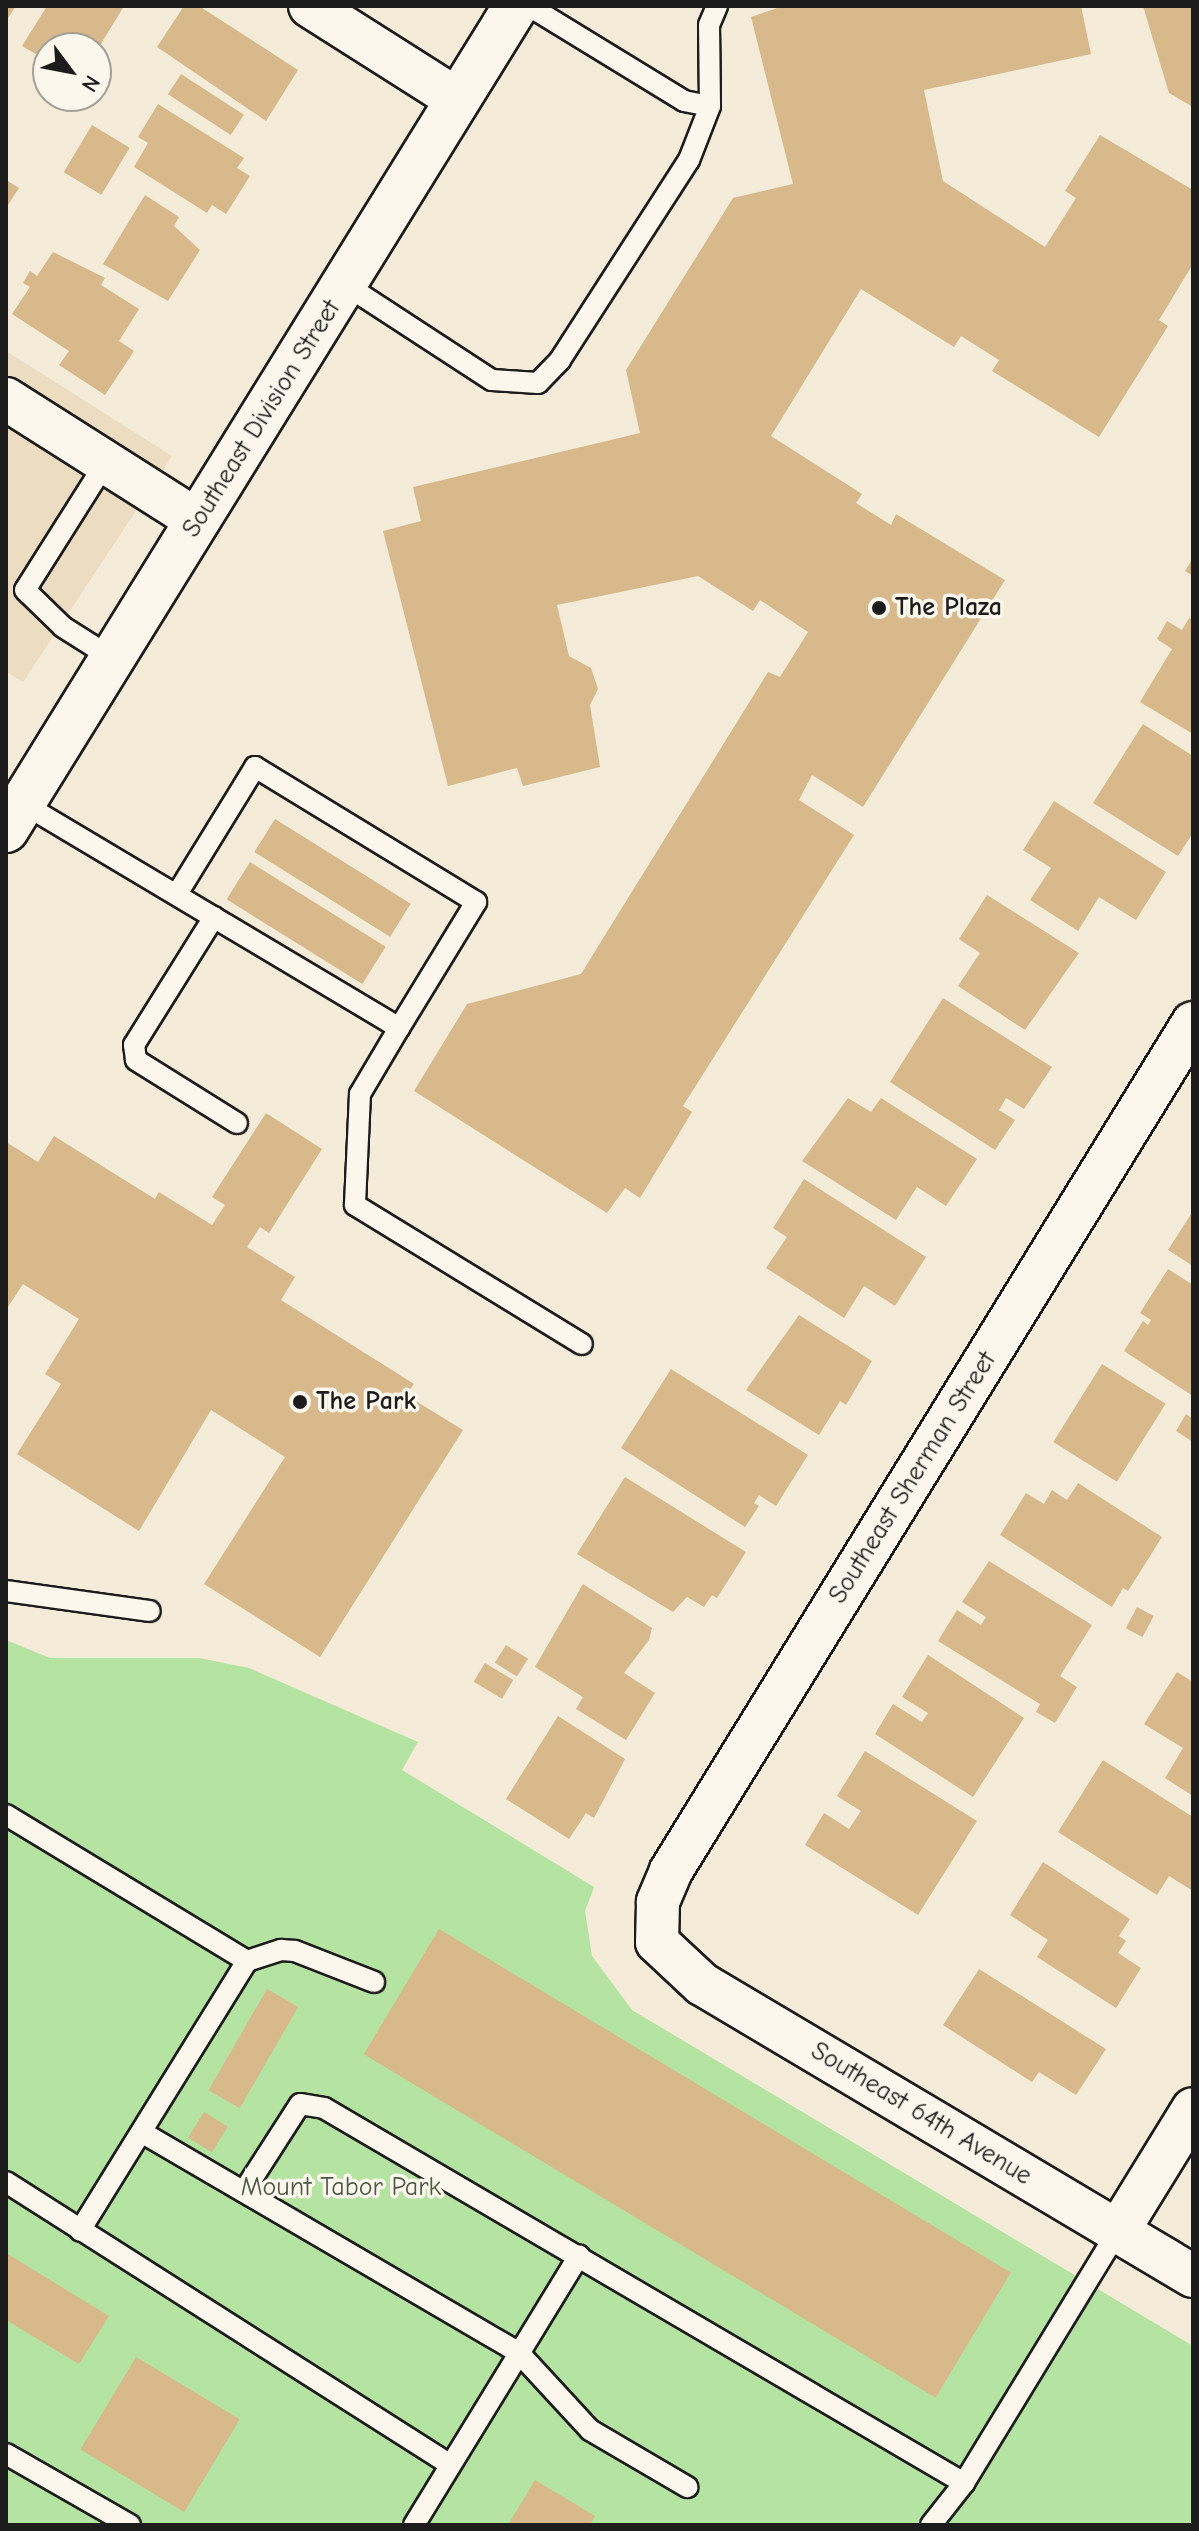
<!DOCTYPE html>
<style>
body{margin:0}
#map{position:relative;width:1199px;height:2531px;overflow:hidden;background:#f4ebd9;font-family:"Comic Neue",sans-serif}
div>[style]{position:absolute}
.built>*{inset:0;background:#ecdcc2}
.green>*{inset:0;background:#b5e3a1}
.building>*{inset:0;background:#d8b98c;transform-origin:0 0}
.roads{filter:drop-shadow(2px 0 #1c1c1c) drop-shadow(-2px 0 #1c1c1c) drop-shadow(0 2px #1c1c1c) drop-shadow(0 -2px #1c1c1c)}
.lane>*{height:20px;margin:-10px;padding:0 10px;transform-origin:10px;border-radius:10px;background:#fbf7ec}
.street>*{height:42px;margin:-21px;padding:0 21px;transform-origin:21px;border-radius:21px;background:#fbf7ec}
.secondary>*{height:44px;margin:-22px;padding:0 22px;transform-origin:22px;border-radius:22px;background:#fbf7ec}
.dots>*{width:22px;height:22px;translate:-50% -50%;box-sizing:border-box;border:4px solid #fbf7ec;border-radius:50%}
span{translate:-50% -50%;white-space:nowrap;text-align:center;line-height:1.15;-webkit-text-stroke:7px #fbf7ec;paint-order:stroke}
.street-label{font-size:26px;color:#1c1c1c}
.poi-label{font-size:26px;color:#1c1c1c;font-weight:700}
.left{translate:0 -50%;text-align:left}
.park-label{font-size:26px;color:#4a5844}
.frame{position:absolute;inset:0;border:8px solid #1c1c1c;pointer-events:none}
.north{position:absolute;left:32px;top:32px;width:80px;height:80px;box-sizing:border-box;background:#fbf7ec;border:2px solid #a29f99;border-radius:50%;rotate:122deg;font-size:22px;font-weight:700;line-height:32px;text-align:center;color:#1c1c1c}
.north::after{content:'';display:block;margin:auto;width:28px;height:36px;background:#1c1c1c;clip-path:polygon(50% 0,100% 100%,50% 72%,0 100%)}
</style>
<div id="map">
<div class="built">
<i style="clip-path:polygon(6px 351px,172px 456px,23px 682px,6px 672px)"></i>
</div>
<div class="green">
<i style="clip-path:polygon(6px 1640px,50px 1658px,199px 1658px,249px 1668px,418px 1742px,402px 1770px,594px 1887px,585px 1911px,592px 1956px,632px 2010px,1193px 2346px,1193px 2525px,6px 2525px)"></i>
</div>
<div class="building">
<i style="clip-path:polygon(6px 6px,16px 6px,8px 18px,6px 16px)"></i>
<i style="clip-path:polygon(47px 6px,124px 6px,96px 52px,96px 48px,48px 48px,48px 79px,38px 73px,46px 60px,22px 46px)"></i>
<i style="clip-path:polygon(184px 6px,199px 6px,298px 70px,266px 121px,157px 47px)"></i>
<i style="clip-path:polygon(783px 6px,1081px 6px,1091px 54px,924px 90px,943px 181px,1045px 247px,1076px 198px,1065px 191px,1100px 135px,1193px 190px,1193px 264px,1159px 320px,1168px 326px,1099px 437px,992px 371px,999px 360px,961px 336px,954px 347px,861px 289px,771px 436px,862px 494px,856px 503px,891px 525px,896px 514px,1005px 580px,863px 807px,812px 775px,799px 800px,854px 835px,683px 1106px,692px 1112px,640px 1198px,625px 1188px,607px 1213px,414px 1091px,467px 1004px,581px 974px,768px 672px,780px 677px,808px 632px,760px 600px,753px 611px,698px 576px,557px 605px,569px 656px,591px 668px,598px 689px,590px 705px,600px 767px,523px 786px,517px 768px,448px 786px,383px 531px,421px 521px,413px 487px,640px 433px,626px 370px,733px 198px,793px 184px,751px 17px)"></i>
<i style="clip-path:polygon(1143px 6px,1193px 6px,1193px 107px,1169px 93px)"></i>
<i style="left:181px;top:74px;width:75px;height:24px;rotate:33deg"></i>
<i style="clip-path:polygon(158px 104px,244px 158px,237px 168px,250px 176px,226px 214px,212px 205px,207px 213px,134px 167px,148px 143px,138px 137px)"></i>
<i style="left:92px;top:125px;width:44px;height:55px;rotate:31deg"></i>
<i style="clip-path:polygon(6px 180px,19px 188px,6px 208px)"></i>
<i style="clip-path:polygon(145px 195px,179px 217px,174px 226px,200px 250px,168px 301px,103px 264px)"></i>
<i style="clip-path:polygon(53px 252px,105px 278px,101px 285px,139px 309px,119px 341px,134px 351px,105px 395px,59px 365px,69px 351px,12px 314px,30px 287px,23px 283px,30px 271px,37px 276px)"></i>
<i style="clip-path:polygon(1193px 558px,1193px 576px,1185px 571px)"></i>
<i style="clip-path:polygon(1189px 618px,1193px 620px,1193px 734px,1140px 702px,1172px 649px,1157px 639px,1167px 621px,1182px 630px)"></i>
<i style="clip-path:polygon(1143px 724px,1193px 756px,1193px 833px,1178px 856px,1093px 803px)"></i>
<i style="clip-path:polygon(1054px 801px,1166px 872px,1136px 920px,1099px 897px,1078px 931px,1030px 900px,1051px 868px,1023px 850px)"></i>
<i style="left:275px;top:819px;width:160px;height:39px;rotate:32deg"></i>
<i style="left:250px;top:862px;width:160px;height:44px;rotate:32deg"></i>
<i style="clip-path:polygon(987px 895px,1079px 953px,1025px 1030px,958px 986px,980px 953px,959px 939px)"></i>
<i style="clip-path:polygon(943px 998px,1052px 1067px,1024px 1109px,1006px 1098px,999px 1110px,1015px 1120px,995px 1150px,890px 1082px)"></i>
<i style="clip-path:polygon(848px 1098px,871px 1112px,881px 1098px,977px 1159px,946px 1206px,917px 1187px,896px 1220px,802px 1161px)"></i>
<i style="clip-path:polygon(266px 1113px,322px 1149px,269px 1233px,260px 1227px,247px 1247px,295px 1277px,281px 1300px,414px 1384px,406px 1395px,463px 1430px,320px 1657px,204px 1584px,285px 1457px,211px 1410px,139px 1531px,17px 1454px,61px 1384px,45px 1374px,79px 1319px,23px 1284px,6px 1310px,6px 1142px,38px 1162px,54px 1136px,155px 1199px,159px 1192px,212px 1225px,225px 1205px,212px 1197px)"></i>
<i style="clip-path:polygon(804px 1179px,926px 1257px,895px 1306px,864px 1286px,844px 1318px,766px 1268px,787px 1237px,773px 1228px)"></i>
<i style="clip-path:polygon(1193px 1211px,1193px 1266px,1168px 1250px)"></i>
<i style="clip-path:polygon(1168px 1269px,1193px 1285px,1193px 1396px,1124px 1351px,1143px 1321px,1148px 1325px,1151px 1320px,1140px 1313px)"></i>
<i style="clip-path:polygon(799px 1315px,872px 1361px,846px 1405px,840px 1401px,819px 1435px,746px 1390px)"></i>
<i style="left:1102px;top:1364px;width:75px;height:92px;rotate:32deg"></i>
<i style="clip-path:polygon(671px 1369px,808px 1455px,776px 1506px,759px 1495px,754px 1503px,759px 1506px,745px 1527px,621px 1448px)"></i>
<i style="clip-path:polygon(1186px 1414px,1193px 1419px,1193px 1442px,1176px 1431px)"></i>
<i style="clip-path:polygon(625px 1477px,746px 1552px,717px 1598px,712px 1595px,704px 1607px,687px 1597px,673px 1612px,577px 1554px)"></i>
<i style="clip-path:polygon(1078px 1483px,1162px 1537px,1128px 1591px,1123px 1588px,1112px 1607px,1000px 1535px,1026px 1493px,1044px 1504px,1052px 1490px,1067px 1500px)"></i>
<i style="clip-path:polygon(989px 1561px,1092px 1625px,1060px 1676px,1077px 1687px,1055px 1723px,1036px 1712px,1040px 1704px,938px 1641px,957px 1610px,981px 1625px,986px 1617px,962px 1602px)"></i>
<i style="clip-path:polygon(583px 1584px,652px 1628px,649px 1640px,624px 1673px,655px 1693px,626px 1740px,576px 1709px,583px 1697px,535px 1667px)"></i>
<i style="left:1137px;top:1607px;width:19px;height:24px;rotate:28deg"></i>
<i style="left:506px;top:1645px;width:26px;height:21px;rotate:32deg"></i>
<i style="clip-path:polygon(928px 1655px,1024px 1718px,973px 1797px,875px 1734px,893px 1704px,922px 1722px,928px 1713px,902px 1697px)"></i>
<i style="left:485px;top:1663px;width:33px;height:22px;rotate:31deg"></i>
<i style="clip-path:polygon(1177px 1672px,1193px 1682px,1193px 1796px,1165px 1778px,1183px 1748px,1144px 1724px)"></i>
<i style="clip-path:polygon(558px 1716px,625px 1759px,594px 1818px,586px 1813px,569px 1839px,506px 1799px)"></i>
<i style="clip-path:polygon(865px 1751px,977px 1821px,918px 1915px,805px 1845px,824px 1813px,849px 1829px,861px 1811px,837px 1796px)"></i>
<i style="clip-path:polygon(1103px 1760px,1193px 1817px,1193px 1891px,1169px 1876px,1157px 1895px,1058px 1832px)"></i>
<i style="clip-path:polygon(1043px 1862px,1130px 1919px,1119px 1936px,1126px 1941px,1118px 1953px,1141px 1968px,1116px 2008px,1037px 1957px,1048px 1940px,1010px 1915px)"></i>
<i style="left:439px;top:1929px;width:667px;height:146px;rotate:31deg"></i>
<i style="clip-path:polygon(979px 1969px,1106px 2049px,1076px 2095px,1039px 2072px,1032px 2082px,943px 2025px)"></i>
<i style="left:267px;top:1989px;width:36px;height:117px;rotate:30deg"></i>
<i style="left:204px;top:2112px;width:28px;height:30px;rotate:32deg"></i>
<i style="clip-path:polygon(6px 2253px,109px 2316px,79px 2364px,6px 2320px)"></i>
<i style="left:136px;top:2357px;width:121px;height:108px;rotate:31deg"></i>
<i style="clip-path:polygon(535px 2480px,595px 2516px,590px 2525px,508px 2525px)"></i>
</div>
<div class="roads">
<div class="lane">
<i style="left:529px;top:6px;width:182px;rotate:31.5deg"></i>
<i style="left:684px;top:101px;width:26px;rotate:11deg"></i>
<i style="left:346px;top:285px;width:174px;rotate:33.1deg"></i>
<i style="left:492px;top:380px;width:46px;rotate:3.7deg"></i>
<i style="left:538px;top:383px;width:32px;rotate:-46deg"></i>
<i style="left:560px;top:360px;width:238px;rotate:-57.2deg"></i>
<i style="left:689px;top:160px;width:58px;rotate:-68.7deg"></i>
<i style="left:710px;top:106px;width:81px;rotate:-90.7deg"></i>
<i style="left:709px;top:25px;width:21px;rotate:-67deg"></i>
<i style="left:106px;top:462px;width:151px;rotate:122.3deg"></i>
<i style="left:25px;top:590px;width:53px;rotate:44.2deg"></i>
<i style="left:63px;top:627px;width:58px;rotate:32.3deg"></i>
<i style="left:22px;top:803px;width:439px;rotate:30.8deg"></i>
<i style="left:399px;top:1028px;width:77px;rotate:120.6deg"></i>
<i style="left:360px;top:1094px;width:111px;rotate:92.6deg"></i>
<i style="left:355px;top:1205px;width:266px;rotate:31.5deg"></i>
<i style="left:177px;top:894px;width:149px;rotate:-58.4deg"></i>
<i style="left:255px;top:767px;width:259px;rotate:31.4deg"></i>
<i style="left:476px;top:902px;width:148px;rotate:121.4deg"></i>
<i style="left:214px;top:917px;width:151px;rotate:122deg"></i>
<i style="left:134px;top:1045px;width:15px;rotate:82deg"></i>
<i style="left:136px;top:1060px;width:119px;rotate:32deg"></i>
<i style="left:6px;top:1591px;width:145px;rotate:7.9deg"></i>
<i style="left:6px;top:1815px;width:282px;rotate:31.2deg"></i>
<i style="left:247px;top:1961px;width:317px;rotate:121.8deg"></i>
<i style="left:247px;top:1961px;width:36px;rotate:-18deg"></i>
<i style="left:281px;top:1950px;width:14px;rotate:4deg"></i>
<i style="left:295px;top:1951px;width:85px;rotate:21.4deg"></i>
<i style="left:143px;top:2133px;width:436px;rotate:30.3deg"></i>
<i style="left:519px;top:2353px;width:105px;rotate:47.3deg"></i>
<i style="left:590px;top:2430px;width:113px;rotate:30.4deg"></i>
<i style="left:6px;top:2182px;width:525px;rotate:32.48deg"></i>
<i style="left:244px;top:2191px;width:103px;rotate:-57.2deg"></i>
<i style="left:300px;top:2104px;width:24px;rotate:9deg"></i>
<i style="left:324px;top:2108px;width:742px;rotate:30.37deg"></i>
<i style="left:6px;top:2454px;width:143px;rotate:29.8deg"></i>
<i style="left:414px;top:2525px;width:316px;rotate:-58.5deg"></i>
<i style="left:931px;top:2525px;width:53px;rotate:-51.8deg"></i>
<i style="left:964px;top:2483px;width:295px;rotate:-58.6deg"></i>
</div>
<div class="street">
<i style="left:310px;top:6px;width:175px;rotate:32.4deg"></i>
<i style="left:6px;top:399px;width:227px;rotate:32.4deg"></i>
<i style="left:1193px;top:1023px;width:996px;rotate:121.62deg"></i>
<i style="left:671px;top:1871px;width:34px;rotate:113deg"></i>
<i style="left:658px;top:1902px;width:40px;rotate:91.4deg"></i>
<i style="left:657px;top:1942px;width:62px;rotate:43deg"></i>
<i style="left:702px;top:1984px;width:571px;rotate:30.74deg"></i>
<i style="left:1118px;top:2231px;width:143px;rotate:-58.4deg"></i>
</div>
<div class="secondary">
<i style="left:6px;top:830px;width:969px;rotate:-58.25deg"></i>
</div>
</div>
<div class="dots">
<i style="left:879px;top:608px;background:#1c1c1c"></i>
<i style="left:300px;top:1402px;background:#1c1c1c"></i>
</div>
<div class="street-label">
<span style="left:262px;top:419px;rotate:-58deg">Southeast Division Street</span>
<span style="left:913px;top:1478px;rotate:-58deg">Southeast Sherman Street</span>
<span style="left:921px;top:2114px;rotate:31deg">Southeast 64th Avenue</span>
</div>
<div class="poi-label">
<span class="left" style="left:895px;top:608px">The Plaza</span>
<span class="left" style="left:316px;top:1402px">The Park</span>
</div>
<div class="park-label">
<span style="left:341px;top:2188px">Mount Tabor Park</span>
</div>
<div class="frame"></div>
<div class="north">N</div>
</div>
